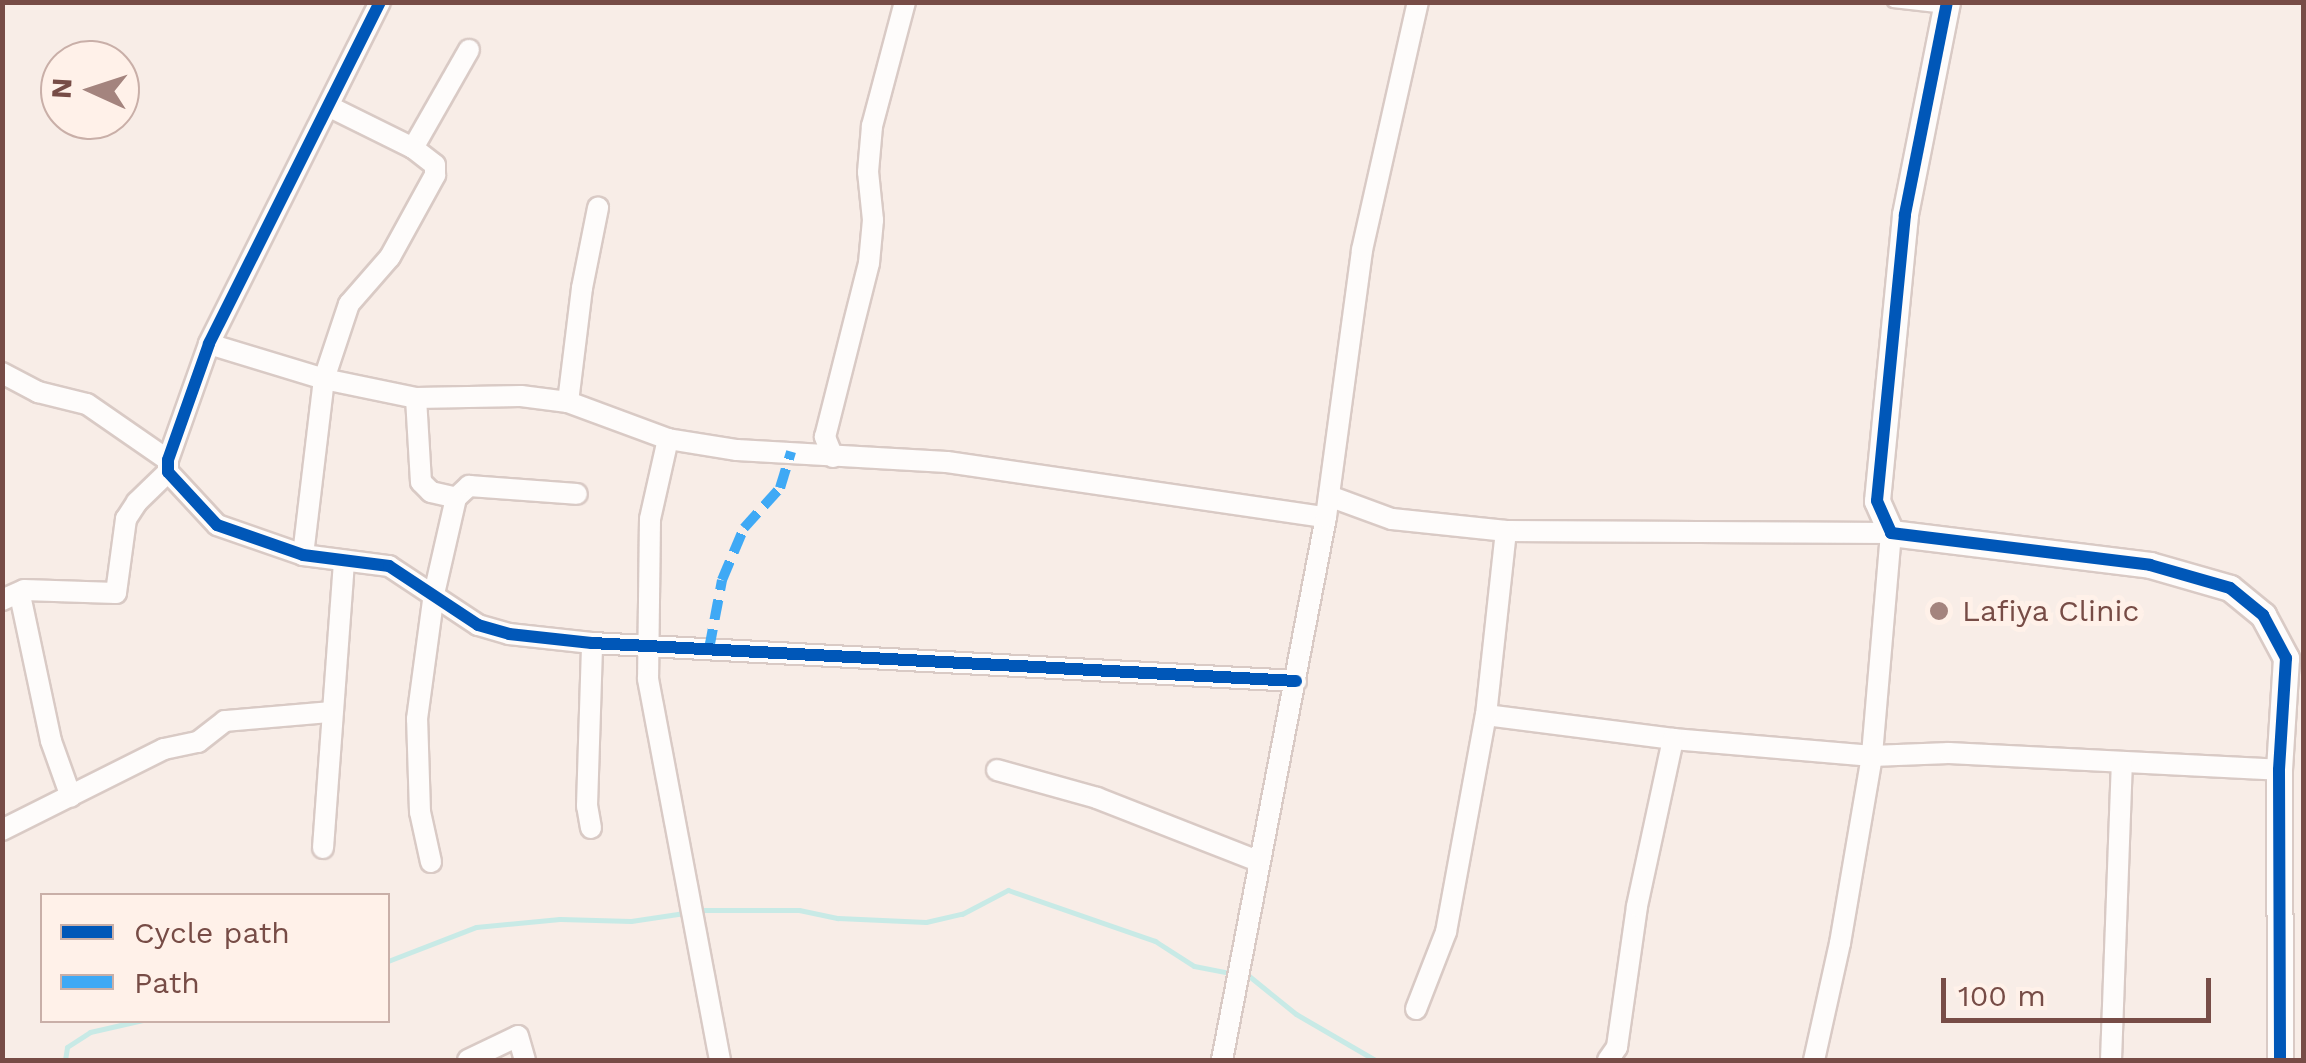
<!DOCTYPE html>
<style>
body{margin:0}
#map{position:relative;width:2306px;height:1063px;overflow:hidden;background:#f8ede7;font-family:"Work Sans",sans-serif}
div>[style]{position:absolute}
.stream>*{height:5px;margin:-2.5px;padding:0 2.5px;transform-origin:2.5px;border-radius:2.5px;background:#c8eae6}
.roads{filter:drop-shadow(2px 0 #d9cac5) drop-shadow(-2px 0 #d9cac5) drop-shadow(0 2px #d9cac5) drop-shadow(0 -2px #d9cac5)}
.service>*{height:10px;margin:-5px;padding:0 5px;transform-origin:5px;border-radius:5px;background:#fefcfb}
.minor>*{height:20px;margin:-10px;padding:0 10px;transform-origin:10px;border-radius:10px;background:#fefcfb}
.tertiary>*{height:25px;margin:-12.5px;padding:0 12.5px;transform-origin:12.5px;border-radius:12.5px;background:#fefcfb}
.quiet>*{height:10px;margin-top:-5px;transform-origin:0;background:repeating-linear-gradient(90deg,#3fa9f5 0 20px,transparent 0 30px)}
.cycleway>*{height:12px;margin:-6px;padding:0 6px;transform-origin:6px;border-radius:6px;background:#0057b8}
.dots>*{width:28px;height:28px;translate:-50% -50%;box-sizing:border-box;border:5px solid #fff1e9;border-radius:50%}
span{translate:-50% -50%;white-space:nowrap;text-align:center;line-height:1.15;-webkit-text-stroke:10px #fff1e9;paint-order:stroke}
.poi-label{font-size:30px;color:#774c46}
.left{translate:0 -50%;text-align:left}
.frame{position:absolute;inset:0;border:5px solid #774c46;pointer-events:none}
.legend{position:absolute;left:40px;top:893px;width:350px;height:130px;box-sizing:border-box;background:#fff1e9;border:2px solid #c9afa8;margin:0;padding:12px 18px;list-style:none;font-size:30px;color:#774c46}
.legend li{display:flex;align-items:center;gap:20px;height:50px}
.legend b{width:50px;border:2px solid #c9afa8}
.north{position:absolute;left:40px;top:40px;width:100px;height:100px;box-sizing:border-box;background:#fff1e9;border:2px solid #c9afa8;border-radius:50%;rotate:273deg;font-size:28px;font-weight:700;line-height:40px;text-align:center;color:#774c46}
.north::after{content:'';display:block;margin:auto;width:35px;height:45px;background:#a4847e;clip-path:polygon(50% 0,100% 100%,50% 72%,0 100%)}
.scale{position:absolute;left:1941px;top:978px;width:270px;height:45px;box-sizing:border-box;border:5px solid #774c46;border-top:0;padding-left:12px;font-size:30px;line-height:35px;white-space:nowrap;color:#774c46;-webkit-text-stroke:8px #fff1e9;paint-order:stroke}
</style>
<div id="map">
<div class="stream">
<i style="left:701px;top:910px;width:98px"></i>
<i style="left:799px;top:910px;width:40px;rotate:12deg"></i>
<i style="left:838px;top:918px;width:88px;rotate:2.6deg"></i>
<i style="left:926px;top:922px;width:37px;rotate:-13deg"></i>
<i style="left:962px;top:914px;width:52px;rotate:-27.6deg"></i>
<i style="left:1008px;top:890px;width:156px;rotate:19.1deg"></i>
<i style="left:1155px;top:941px;width:46px;rotate:32.7deg"></i>
<i style="left:1194px;top:966px;width:36px;rotate:11deg"></i>
<i style="left:388px;top:961px;width:94px;rotate:-21.1deg"></i>
<i style="left:476px;top:927px;width:84px;rotate:-5.4deg"></i>
<i style="left:560px;top:919px;width:71px;rotate:1.6deg"></i>
<i style="left:631px;top:921px;width:54px;rotate:-8.6deg"></i>
<i style="left:1249px;top:976px;width:60px;rotate:39deg"></i>
<i style="left:1296px;top:1014px;width:91px;rotate:30.2deg"></i>
<i style="left:65px;top:1060px;width:13px;rotate:-81deg"></i>
<i style="left:67px;top:1047px;width:27px;rotate:-33deg"></i>
<i style="left:90px;top:1032px;width:54px;rotate:-12.8deg"></i>
</div>
<div class="roads">
<div class="service">
<i style="left:1893px;top:2px;width:53px;rotate:6.5deg"></i>
</div>
<div class="minor">
<i style="left:380px;top:2px;width:382px;rotate:116.6deg"></i>
<i style="left:209px;top:344px;width:123px;rotate:109.5deg"></i>
<i style="left:168px;top:460px;width:12px;rotate:90deg"></i>
<i style="left:168px;top:472px;width:72px;rotate:47.2deg"></i>
<i style="left:217px;top:525px;width:91px;rotate:19.2deg"></i>
<i style="left:303px;top:555px;width:87px;rotate:7.3deg"></i>
<i style="left:389px;top:566px;width:107px;rotate:33.5deg"></i>
<i style="left:478px;top:625px;width:32px;rotate:16deg"></i>
<i style="left:509px;top:634px;width:83px;rotate:6.2deg"></i>
<i style="left:592px;top:643px;width:705px;rotate:3.09deg"></i>
<i style="left:413px;top:148px;width:113px;rotate:-60.3deg"></i>
<i style="left:209px;top:344px;width:120px;rotate:16.9deg"></i>
<i style="left:324px;top:379px;width:94px;rotate:11.7deg"></i>
<i style="left:416px;top:398px;width:105px;rotate:-1.1deg"></i>
<i style="left:521px;top:396px;width:47px;rotate:7.3deg"></i>
<i style="left:568px;top:402px;width:107px;rotate:20.3deg"></i>
<i style="left:668px;top:439px;width:70px;rotate:9.1deg"></i>
<i style="left:737px;top:450px;width:210px;rotate:3.3deg"></i>
<i style="left:947px;top:462px;width:383px;rotate:8.3deg"></i>
<i style="left:2px;top:373px;width:41px;rotate:27.8deg"></i>
<i style="left:38px;top:392px;width:50px;rotate:13.8deg"></i>
<i style="left:87px;top:404px;width:98px;rotate:34.7deg"></i>
<i style="left:416px;top:398px;width:84px;rotate:86.6deg"></i>
<i style="left:421px;top:482px;width:14px;rotate:45deg"></i>
<i style="left:431px;top:492px;width:26px;rotate:13deg"></i>
<i style="left:568px;top:402px;width:115px;rotate:-83deg"></i>
<i style="left:582px;top:288px;width:82px;rotate:-78.7deg"></i>
<i style="left:668px;top:439px;width:82px;rotate:102.7deg"></i>
<i style="left:650px;top:519px;width:160px;rotate:90.7deg"></i>
<i style="left:648px;top:679px;width:388px;rotate:79.3deg"></i>
<i style="left:833px;top:457px;width:22px;rotate:-112deg"></i>
<i style="left:825px;top:437px;width:179px;rotate:-75.8deg"></i>
<i style="left:869px;top:263px;width:43px;rotate:-84.7deg"></i>
<i style="left:873px;top:220px;width:48px;rotate:-95.9deg"></i>
<i style="left:868px;top:172px;width:46px;rotate:-85deg"></i>
<i style="left:872px;top:126px;width:128px;rotate:-75.1deg"></i>
<i style="left:1329px;top:496px;width:67px;rotate:20.1deg"></i>
<i style="left:1392px;top:519px;width:115px;rotate:6deg"></i>
<i style="left:1506px;top:531px;width:385px;rotate:0.3deg"></i>
<i style="left:1891px;top:533px;width:224px;rotate:94.9deg"></i>
<i style="left:1872px;top:756px;width:190px;rotate:99.7deg"></i>
<i style="left:1840px;top:943px;width:120px;rotate:102.5deg"></i>
<i style="left:303px;top:555px;width:177px;rotate:-83.2deg"></i>
<i style="left:324px;top:379px;width:79px;rotate:-71.6deg"></i>
<i style="left:349px;top:304px;width:62px;rotate:-48.9deg"></i>
<i style="left:390px;top:257px;width:94px;rotate:-61.2deg"></i>
<i style="left:435px;top:175px;width:10px;rotate:-90deg"></i>
<i style="left:435px;top:165px;width:28px;rotate:-142deg"></i>
<i style="left:413px;top:148px;width:93px;rotate:-153.7deg"></i>
<i style="left:20px;top:595px;width:149px;rotate:78deg"></i>
<i style="left:51px;top:741px;width:59px;rotate:70.3deg"></i>
<i style="left:2px;top:600px;width:24px;rotate:-24deg"></i>
<i style="left:24px;top:590px;width:92px;rotate:1.9deg"></i>
<i style="left:116px;top:593px;width:75px;rotate:-82.3deg"></i>
<i style="left:126px;top:519px;width:20px;rotate:-57deg"></i>
<i style="left:137px;top:502px;width:43px;rotate:-44.1deg"></i>
<i style="left:1486px;top:715px;width:189px;rotate:7.3deg"></i>
<i style="left:1673px;top:739px;width:200px;rotate:4.9deg"></i>
<i style="left:1872px;top:756px;width:77px;rotate:-2.2deg"></i>
<i style="left:1949px;top:753px;width:330px;rotate:2.9deg"></i>
<i style="left:997px;top:770px;width:104px;rotate:15.6deg"></i>
<i style="left:1097px;top:798px;width:173px;rotate:21.4deg"></i>
<i style="left:591px;top:828px;width:22px;rotate:-100deg"></i>
<i style="left:587px;top:806px;width:163px;rotate:-88.2deg"></i>
<i style="left:2px;top:830px;width:181px;rotate:-26.6deg"></i>
<i style="left:164px;top:749px;width:35px;rotate:-12deg"></i>
<i style="left:198px;top:742px;width:34px;rotate:-38deg"></i>
<i style="left:225px;top:721px;width:106px;rotate:-4.9deg"></i>
<i style="left:323px;top:848px;width:288px;rotate:-85.8deg"></i>
<i style="left:431px;top:862px;width:51px;rotate:-102.4deg"></i>
<i style="left:420px;top:812px;width:93px;rotate:-91.8deg"></i>
<i style="left:417px;top:719px;width:126px;rotate:-82.3deg"></i>
<i style="left:434px;top:594px;width:98px;rotate:-77.1deg"></i>
<i style="left:456px;top:498px;width:18px;rotate:-43deg"></i>
<i style="left:469px;top:486px;width:108px;rotate:4.2deg"></i>
<i style="left:1416px;top:1009px;width:83px;rotate:-68.7deg"></i>
<i style="left:1446px;top:932px;width:221px;rotate:-79.6deg"></i>
<i style="left:1486px;top:715px;width:185px;rotate:-83.8deg"></i>
<i style="left:468px;top:1060px;width:55px;rotate:-25.6deg"></i>
<i style="left:518px;top:1036px;width:25px;rotate:74deg"></i>
<i style="left:1222px;top:1060px;width:553px;rotate:-79.16deg"></i>
<i style="left:1326px;top:517px;width:269px;rotate:-82.3deg"></i>
<i style="left:1362px;top:250px;width:254px;rotate:-77.3deg"></i>
<i style="left:1608px;top:1060px;width:16px;rotate:-55deg"></i>
<i style="left:1617px;top:1047px;width:142px;rotate:-81.9deg"></i>
<i style="left:1637px;top:906px;width:171px;rotate:-77.8deg"></i>
<i style="left:2111px;top:1060px;width:298px;rotate:-87.9deg"></i>
</div>
<div class="tertiary">
<i style="left:1947px;top:2px;width:217px;rotate:101.2deg"></i>
<i style="left:1905px;top:215px;width:287px;rotate:95.6deg"></i>
<i style="left:1877px;top:501px;width:35px;rotate:66deg"></i>
<i style="left:1891px;top:533px;width:261px;rotate:7deg"></i>
<i style="left:2150px;top:565px;width:83px;rotate:16deg"></i>
<i style="left:2230px;top:588px;width:43px;rotate:39.3deg"></i>
<i style="left:2263px;top:615px;width:49px;rotate:61.9deg"></i>
<i style="left:2286px;top:658px;width:112px;rotate:93.6deg"></i>
<i style="left:2279px;top:770px;width:290px;rotate:89.8deg"></i>
</div>
</div>
<div class="quiet">
<i style="left:709px;top:649px;width:70px;rotate:-79.3deg"></i>
<i style="left:722px;top:580px;width:56px;rotate:-67.1deg"></i>
<i style="left:744px;top:528px;width:54px;rotate:-48deg"></i>
<i style="left:780px;top:488px;width:38px;rotate:-73deg"></i>
</div>
<div class="cycleway">
<i style="left:380px;top:2px;width:382px;rotate:116.6deg"></i>
<i style="left:209px;top:344px;width:123px;rotate:109.5deg"></i>
<i style="left:168px;top:460px;width:12px;rotate:90deg"></i>
<i style="left:168px;top:472px;width:72px;rotate:47.2deg"></i>
<i style="left:217px;top:525px;width:91px;rotate:19.2deg"></i>
<i style="left:303px;top:555px;width:87px;rotate:7.3deg"></i>
<i style="left:389px;top:566px;width:107px;rotate:33.5deg"></i>
<i style="left:478px;top:625px;width:32px;rotate:16deg"></i>
<i style="left:509px;top:634px;width:83px;rotate:6.2deg"></i>
<i style="left:592px;top:643px;width:705px;rotate:3.09deg"></i>
<i style="left:1947px;top:2px;width:217px;rotate:101.2deg"></i>
<i style="left:1905px;top:215px;width:287px;rotate:95.6deg"></i>
<i style="left:1877px;top:501px;width:35px;rotate:66deg"></i>
<i style="left:1891px;top:533px;width:261px;rotate:7deg"></i>
<i style="left:2150px;top:565px;width:83px;rotate:16deg"></i>
<i style="left:2230px;top:588px;width:43px;rotate:39.3deg"></i>
<i style="left:2263px;top:615px;width:49px;rotate:61.9deg"></i>
<i style="left:2286px;top:658px;width:112px;rotate:93.6deg"></i>
<i style="left:2279px;top:770px;width:290px;rotate:89.8deg"></i>
</div>
<div class="dots">
<i style="left:1939px;top:611px;background:#a4847e"></i>
</div>
<div class="poi-label">
<span class="left" style="left:1962px;top:611px">Lafiya Clinic</span>
</div>
<div class="frame"></div>
<ul class="legend">
<li><b style="height:12px;background:#0057b8"></b>Cycle path</li>
<li><b style="height:12px;background:#3fa9f5"></b>Path</li>
</ul>
<div class="north">N</div>
<div class="scale">100 m</div>
</div>
